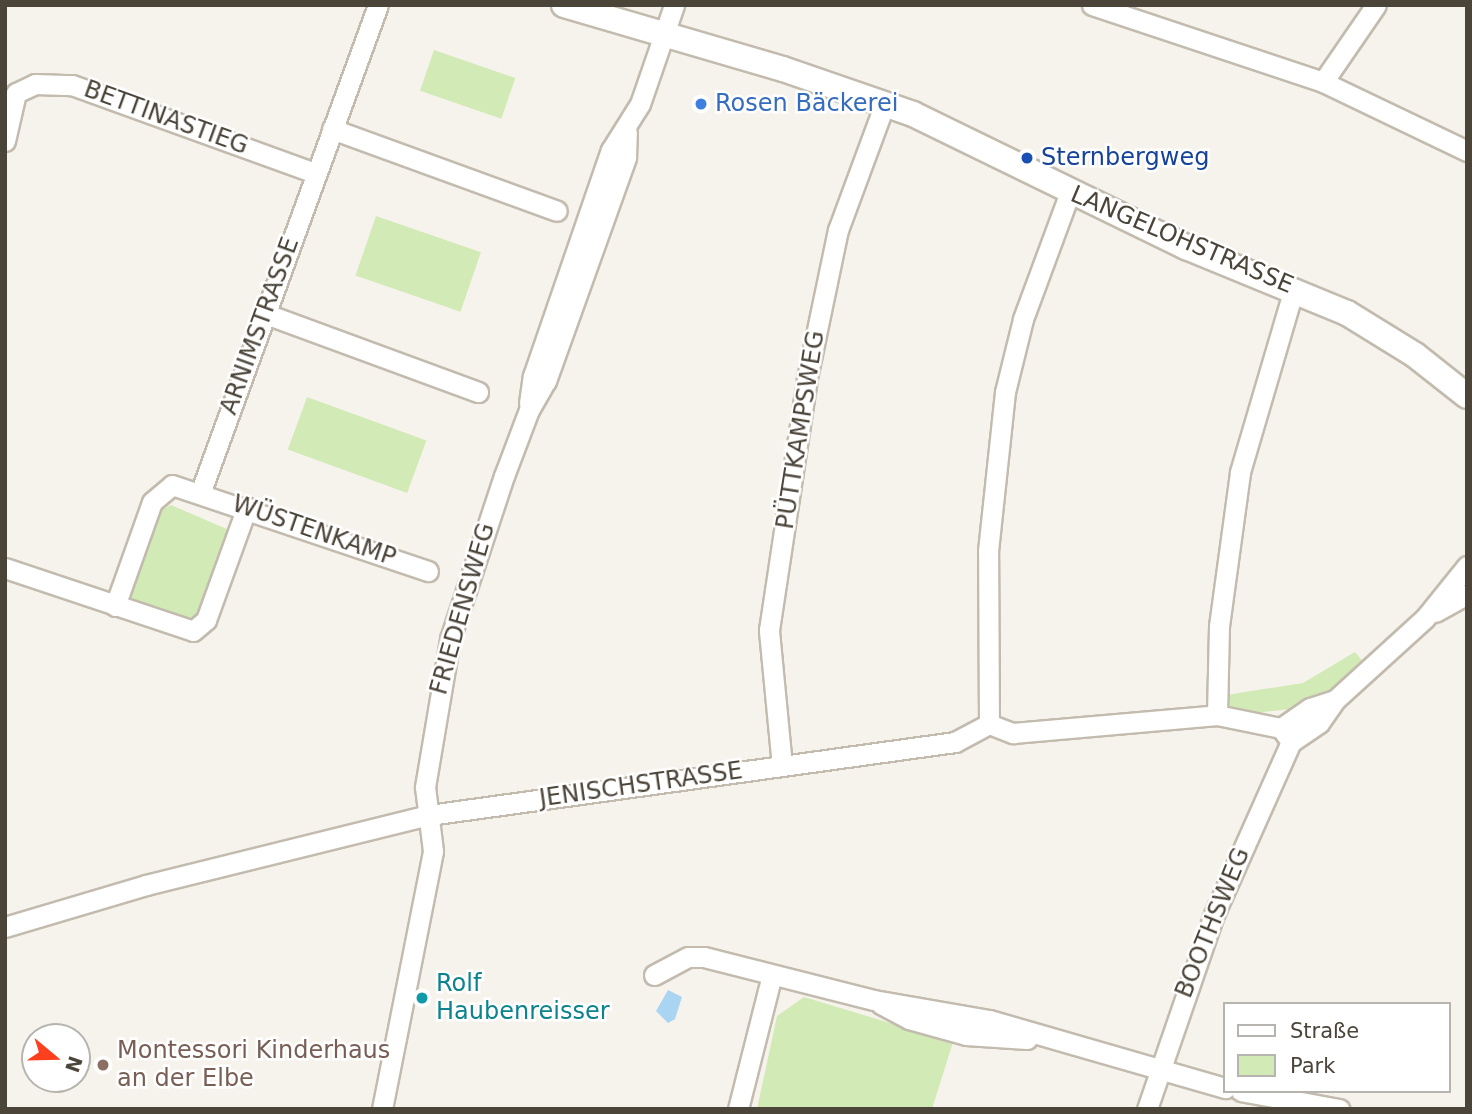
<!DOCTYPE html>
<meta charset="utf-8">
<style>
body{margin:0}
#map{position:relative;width:1472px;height:1114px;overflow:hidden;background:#f6f3ec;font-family:"DejaVu Sans",sans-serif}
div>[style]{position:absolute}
.green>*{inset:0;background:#d2eab5;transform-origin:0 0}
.water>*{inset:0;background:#a9d4f2}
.roads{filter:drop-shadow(2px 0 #c2bbae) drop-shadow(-2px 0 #c2bbae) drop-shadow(0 2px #c2bbae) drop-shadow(0 -2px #c2bbae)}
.minor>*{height:19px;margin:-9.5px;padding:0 9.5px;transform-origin:9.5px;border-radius:9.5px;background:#fff}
.tertiary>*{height:24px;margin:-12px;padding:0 12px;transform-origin:12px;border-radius:12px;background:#fff}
.dots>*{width:19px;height:19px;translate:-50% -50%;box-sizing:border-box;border:4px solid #fff;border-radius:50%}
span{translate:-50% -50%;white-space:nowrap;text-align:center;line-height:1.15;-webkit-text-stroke:5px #fff;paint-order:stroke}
.shop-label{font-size:24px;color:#366cbe}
.left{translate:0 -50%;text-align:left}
.street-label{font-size:24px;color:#4b4439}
.transit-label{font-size:24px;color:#164399}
.culture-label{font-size:24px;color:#0d838f}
.education-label{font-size:24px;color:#785e54}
.frame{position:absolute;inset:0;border:7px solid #4b4439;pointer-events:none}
.legend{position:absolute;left:1223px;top:1002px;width:228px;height:91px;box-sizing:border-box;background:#fff;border:2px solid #b7b4b0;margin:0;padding:9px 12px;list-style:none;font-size:21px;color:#4b4439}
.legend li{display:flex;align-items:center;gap:14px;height:35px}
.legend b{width:35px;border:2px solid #b7b4b0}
.north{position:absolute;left:21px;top:1023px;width:70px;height:70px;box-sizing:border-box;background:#fff;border:2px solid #b7b4b0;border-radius:50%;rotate:109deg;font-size:19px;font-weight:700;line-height:28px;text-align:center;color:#4b4439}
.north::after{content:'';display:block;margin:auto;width:24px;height:32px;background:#fc3f1d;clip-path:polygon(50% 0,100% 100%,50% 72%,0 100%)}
</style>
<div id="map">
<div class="green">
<i style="left:434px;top:50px;width:86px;height:43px;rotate:19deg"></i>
<i style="left:376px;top:216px;width:111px;height:63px;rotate:19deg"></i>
<i style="left:307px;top:397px;width:127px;height:56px;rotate:20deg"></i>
<i style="clip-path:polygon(171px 505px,229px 530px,200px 617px,192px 623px,128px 597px,154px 514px)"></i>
<i style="clip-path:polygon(1355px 652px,1364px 663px,1330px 693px,1300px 708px,1244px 714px,1227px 704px,1226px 695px,1303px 683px)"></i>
<i style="clip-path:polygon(804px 997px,953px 1042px,932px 1109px,757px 1109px,777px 1016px)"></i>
</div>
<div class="water">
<i style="clip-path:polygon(668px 990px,682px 997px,675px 1019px,668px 1023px,656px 1011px)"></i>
</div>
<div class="roads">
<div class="minor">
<i style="left:1092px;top:5px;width:243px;rotate:18.4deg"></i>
<i style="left:1323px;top:82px;width:160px;rotate:25.6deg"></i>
<i style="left:1323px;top:82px;width:93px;rotate:-55.5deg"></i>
<i style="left:16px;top:93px;width:21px;rotate:-25deg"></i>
<i style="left:35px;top:84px;width:37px;rotate:2deg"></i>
<i style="left:72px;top:85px;width:258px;rotate:19.9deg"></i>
<i style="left:332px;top:129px;width:239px;rotate:20deg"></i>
<i style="left:5px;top:141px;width:49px;rotate:-77.1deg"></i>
<i style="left:266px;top:314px;width:226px;rotate:20.2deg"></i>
<i style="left:529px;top:403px;width:27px;rotate:-82deg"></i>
<i style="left:533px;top:376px;width:239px;rotate:-71deg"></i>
<i style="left:611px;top:150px;width:54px;rotate:-57.8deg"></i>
<i style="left:640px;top:104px;width:105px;rotate:-71deg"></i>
<i style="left:201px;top:491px;width:517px;rotate:-69.99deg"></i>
<i style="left:5px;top:568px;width:198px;rotate:18.5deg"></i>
<i style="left:193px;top:631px;width:17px;rotate:-40deg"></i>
<i style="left:206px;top:620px;width:120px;rotate:-70.1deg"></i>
<i style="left:115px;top:606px;width:110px;rotate:-70.4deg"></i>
<i style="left:152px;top:502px;width:26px;rotate:-40deg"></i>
<i style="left:172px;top:485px;width:270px;rotate:18.6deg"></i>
<i style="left:1435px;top:612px;width:37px;rotate:-29deg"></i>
<i style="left:1217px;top:715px;width:89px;rotate:-88.7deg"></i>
<i style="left:1219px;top:626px;width:155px;rotate:-82.2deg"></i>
<i style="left:1240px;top:472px;width:191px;rotate:-73.6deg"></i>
<i style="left:989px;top:724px;width:173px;rotate:-90.3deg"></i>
<i style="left:988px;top:551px;width:160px;rotate:-83.9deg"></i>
<i style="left:1005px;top:392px;width:75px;rotate:-76.1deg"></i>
<i style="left:1023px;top:319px;width:135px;rotate:-69.7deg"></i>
<i style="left:1281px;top:728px;width:35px;rotate:-35deg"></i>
<i style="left:1310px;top:708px;width:26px;rotate:-18deg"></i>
<i style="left:1291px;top:742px;width:34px;rotate:-34deg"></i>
<i style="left:1319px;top:723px;width:28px;rotate:-55deg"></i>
<i style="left:1335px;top:700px;width:122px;rotate:-42.3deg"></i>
<i style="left:1425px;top:618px;width:67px;rotate:-51.1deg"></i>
<i style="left:782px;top:766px;width:137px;rotate:-95.5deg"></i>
<i style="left:769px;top:630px;width:255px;rotate:-81.4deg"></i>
<i style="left:807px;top:378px;width:151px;rotate:-78.2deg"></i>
<i style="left:838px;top:230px;width:135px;rotate:-69.7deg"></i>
<i style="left:5px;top:927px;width:147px;rotate:-16.6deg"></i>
<i style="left:146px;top:885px;width:292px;rotate:-13.9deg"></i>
<i style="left:429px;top:815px;width:531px;rotate:-7.9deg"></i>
<i style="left:955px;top:742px;width:38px;rotate:-28deg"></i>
<i style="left:989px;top:724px;width:26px;rotate:21deg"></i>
<i style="left:1013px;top:733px;width:205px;rotate:-5deg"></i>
<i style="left:1217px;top:715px;width:65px;rotate:11.5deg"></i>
<i style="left:1281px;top:728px;width:17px;rotate:54deg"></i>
<i style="left:654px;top:975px;width:38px;rotate:-28deg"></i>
<i style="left:688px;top:957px;width:16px"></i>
<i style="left:704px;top:957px;width:175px;rotate:14.2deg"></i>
<i style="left:874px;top:1000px;width:117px;rotate:9.9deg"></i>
<i style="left:989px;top:1020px;width:246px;rotate:16.1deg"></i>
<i style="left:881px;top:1004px;width:32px;rotate:28deg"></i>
<i style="left:909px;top:1019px;width:59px;rotate:15.7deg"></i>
<i style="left:966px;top:1035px;width:61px;rotate:3.8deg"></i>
<i style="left:1241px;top:1091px;width:100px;rotate:10.4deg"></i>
<i style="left:382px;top:1109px;width:263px;rotate:-78.8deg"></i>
<i style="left:433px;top:851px;width:64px;rotate:-97.1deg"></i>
<i style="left:425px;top:787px;width:150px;rotate:-80.4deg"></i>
<i style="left:450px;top:639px;width:172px;rotate:-71.7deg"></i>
<i style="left:504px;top:476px;width:71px;rotate:-69.3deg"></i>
<i style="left:529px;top:410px;width:34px;rotate:-60deg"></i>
<i style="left:546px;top:381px;width:238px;rotate:-70.3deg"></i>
<i style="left:626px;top:157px;width:25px;rotate:-88deg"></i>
<i style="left:738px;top:1109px;width:138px;rotate:-75.8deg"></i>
<i style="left:1147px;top:1109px;width:203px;rotate:-71deg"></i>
<i style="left:1213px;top:917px;width:192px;rotate:-66deg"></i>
</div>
<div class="tertiary">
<i style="left:564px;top:5px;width:228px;rotate:16.3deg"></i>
<i style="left:783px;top:69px;width:138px;rotate:19.1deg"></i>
<i style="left:913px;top:114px;width:304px;rotate:26deg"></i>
<i style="left:1186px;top:247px;width:174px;rotate:22.3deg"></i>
<i style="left:1347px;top:313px;width:80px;rotate:31.7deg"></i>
<i style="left:1415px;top:355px;width:66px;rotate:38.3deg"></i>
</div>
</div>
<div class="dots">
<i style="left:701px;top:104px;background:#3f7fe0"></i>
<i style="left:1027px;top:158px;background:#1a4fb4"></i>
<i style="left:422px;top:998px;background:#0f9aa8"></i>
<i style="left:103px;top:1065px;background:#8d6e63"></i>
</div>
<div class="shop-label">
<span class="left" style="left:715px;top:104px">Rosen Bäckerei</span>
</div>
<div class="street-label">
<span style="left:166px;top:118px;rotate:20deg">BETTINASTIEG</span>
<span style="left:1182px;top:240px;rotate:23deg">LANGELOHSTRASSE</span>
<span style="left:260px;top:326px;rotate:-70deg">ARNIMSTRASSE</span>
<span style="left:801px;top:430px;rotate:-81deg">PÜTTKAMPSWEG</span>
<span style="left:314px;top:531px;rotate:19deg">WÜSTENKAMP</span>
<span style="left:463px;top:609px;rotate:-74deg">FRIEDENSWEG</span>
<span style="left:641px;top:785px;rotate:-8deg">JENISCHSTRASSE</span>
<span style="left:1213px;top:923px;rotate:-68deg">BOOTHSWEG</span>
</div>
<div class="transit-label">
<span class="left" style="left:1041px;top:158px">Sternbergweg</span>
</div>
<div class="culture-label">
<span class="left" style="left:436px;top:998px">Rolf<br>Haubenreisser</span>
</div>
<div class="education-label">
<span class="left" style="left:117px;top:1065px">Montessori Kinderhaus<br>an der Elbe</span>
</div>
<div class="frame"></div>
<ul class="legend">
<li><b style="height:9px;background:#fff"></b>Straße</li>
<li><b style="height:19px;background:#d2eab5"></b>Park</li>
</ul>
<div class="north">N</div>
</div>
